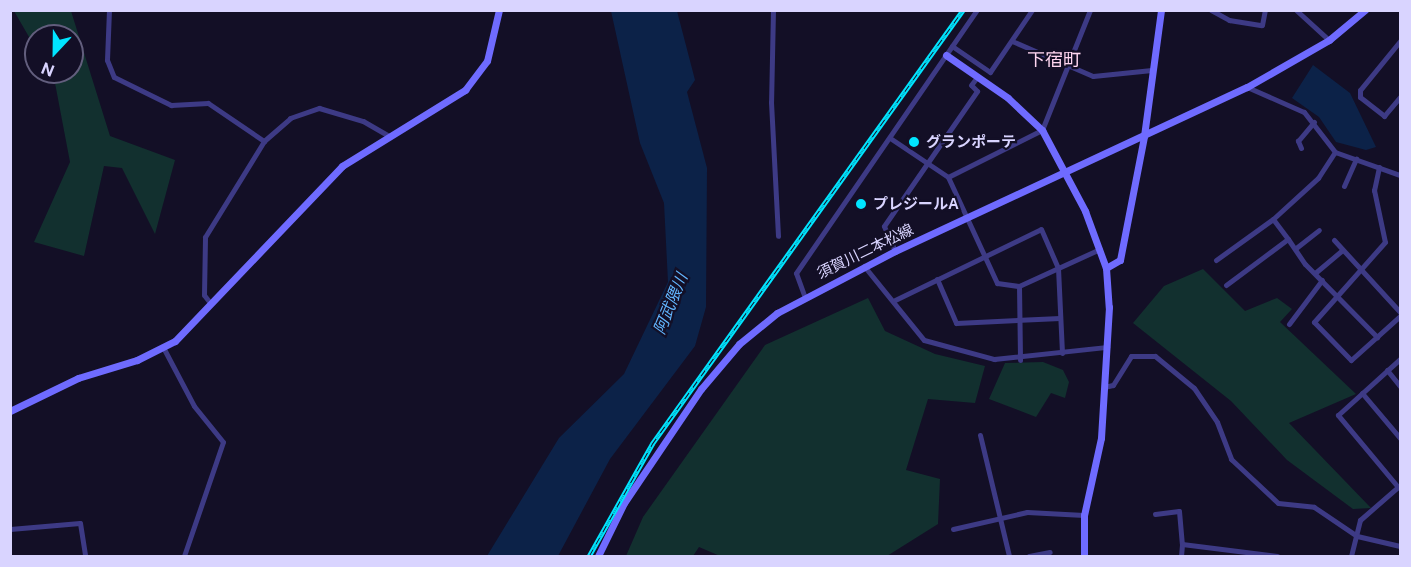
<!DOCTYPE html>
<meta charset="utf-8">
<style>
body{margin:0}
#map{position:relative;width:1411px;height:567px;overflow:hidden;background:#130f26;font-family:"Public Sans","Noto Sans JP",sans-serif}
div>[style]{position:absolute}
.green>*{inset:0;background:#12302f}
.water>*{inset:0;background:#0c2248}
.street>*{height:5px;margin:-2.5px;padding:0 2.5px;transform-origin:2.5px;border-radius:2.5px;background:#3d3a85}
.secondary>*{height:7px;margin:-3.5px;padding:0 3.5px;transform-origin:3.5px;border-radius:3.5px;background:#6f6bff}
.rail>*{height:4.5px;margin-top:-2.25px;transform-origin:0;background:repeating-linear-gradient(90deg,#130f26 0 7px,#00e5ff 0 14px);box-sizing:border-box;border-block:2px solid #00e5ff}
.dots>*{width:16px;height:16px;translate:-50% -50%;box-sizing:border-box;border:3px solid #130f26;border-radius:50%}
span{translate:-50% -50%;white-space:nowrap;text-align:center;line-height:1.15;-webkit-text-stroke:4.5px #130f26;paint-order:stroke}
.poi-label{font-size:15px;color:#d9d4ff;font-weight:700}
.left{translate:0 -50%;text-align:left}
.street-label{font-size:15px;color:#d9d4ff}
.water-label{font-size:16px;color:#62b6ff;font-style:italic}
.quarter-label{font-size:18px;color:#ffd6f0}
.frame{position:absolute;inset:0;border:12px solid #d9d4ff;pointer-events:none}
.north{position:absolute;left:24px;top:24px;width:60px;height:60px;box-sizing:border-box;background:#130f26;border:2px solid #625e7d;border-radius:50%;rotate:202deg;font-size:16px;font-weight:700;line-height:24px;text-align:center;color:#d9d4ff}
.north::after{content:'';display:block;margin:auto;width:21px;height:27px;background:#00e5ff;clip-path:polygon(50% 0,100% 100%,50% 72%,0 100%)}
</style>
<div id="map">
<div class="green">
<i style="clip-path:polygon(14px 11px,71px 11px,110px 136px,175px 160px,155px 234px,122px 168px,104px 166px,84px 256px,34px 242px,70px 162px,55px 83px,49px 72px,72px 72px,72px 36px,36px 36px,36px 49px)"></i>
<i style="clip-path:polygon(1203px 269px,1245px 311px,1277px 298px,1292px 309px,1280px 322px,1356px 394px,1289px 423px,1371px 508px,1353px 509px,1287px 460px,1231px 401px,1133px 323px,1164px 286px)"></i>
<i style="clip-path:polygon(868px 298px,885px 331px,935px 354px,985px 366px,975px 403px,928px 399px,906px 470px,940px 479px,938px 524px,887px 556px,720px 556px,699px 547px,693px 556px,626px 556px,643px 517px,765px 345px)"></i>
<i style="clip-path:polygon(1043px 362px,1063px 370px,1069px 382px,1065px 398px,1051px 393px,1036px 417px,989px 399px,1005px 363px)"></i>
</div>
<div class="water">
<i style="clip-path:polygon(611px 11px,677px 11px,695px 80px,687px 92px,707px 168px,706px 307px,695px 346px,610px 459px,558px 556px,487px 556px,559px 438px,624px 374px,668px 282px,664px 203px,640px 143px)"></i>
<i style="clip-path:polygon(1313px 65px,1350px 93px,1376px 147px,1366px 150px,1336px 142px,1319px 117px,1292px 98px)"></i>
</div>
<div class="street">
<i style="left:109px;top:10px;width:50px;rotate:92.3deg"></i>
<i style="left:107px;top:60px;width:18px;rotate:68deg"></i>
<i style="left:114px;top:77px;width:64px;rotate:26.2deg"></i>
<i style="left:171px;top:105px;width:37px;rotate:-3deg"></i>
<i style="left:208px;top:103px;width:68px;rotate:34.2deg"></i>
<i style="left:773px;top:10px;width:92px;rotate:91.2deg"></i>
<i style="left:771px;top:102px;width:134px;rotate:87deg"></i>
<i style="left:1211px;top:10px;width:21px;rotate:29deg"></i>
<i style="left:1229px;top:20px;width:33px;rotate:9deg"></i>
<i style="left:1262px;top:25px;width:15px;rotate:-79deg"></i>
<i style="left:1296px;top:10px;width:45px;rotate:42.3deg"></i>
<i style="left:1012px;top:41px;width:88px;rotate:23.4deg"></i>
<i style="left:1093px;top:76px;width:59px;rotate:-5.8deg"></i>
<i style="left:1400px;top:41px;width:63px;rotate:129.2deg"></i>
<i style="left:1360px;top:90px;width:7px;rotate:90deg"></i>
<i style="left:1360px;top:97px;width:31px;rotate:38deg"></i>
<i style="left:1384px;top:116px;width:25px;rotate:-50deg"></i>
<i style="left:952px;top:46px;width:46px;rotate:34.4deg"></i>
<i style="left:990px;top:72px;width:75px;rotate:-55.9deg"></i>
<i style="left:1247px;top:87px;width:62px;rotate:23.7deg"></i>
<i style="left:1304px;top:112px;width:51px;rotate:52.2deg"></i>
<i style="left:1335px;top:152px;width:69px;rotate:19.5deg"></i>
<i style="left:890px;top:138px;width:70px;rotate:33.9deg"></i>
<i style="left:948px;top:177px;width:105px;rotate:-26.6deg"></i>
<i style="left:1042px;top:130px;width:129px;rotate:-68.2deg"></i>
<i style="left:1301px;top:148px;width:8px;rotate:-113deg"></i>
<i style="left:1298px;top:141px;width:25px;rotate:-50deg"></i>
<i style="left:1379px;top:167px;width:24px;rotate:102deg"></i>
<i style="left:1374px;top:190px;width:53px;rotate:78.1deg"></i>
<i style="left:1385px;top:242px;width:107px;rotate:131.6deg"></i>
<i style="left:1314px;top:322px;width:53px;rotate:45.8deg"></i>
<i style="left:1351px;top:360px;width:66px;rotate:-41.9deg"></i>
<i style="left:948px;top:177px;width:117px;rotate:65.2deg"></i>
<i style="left:997px;top:283px;width:22px;rotate:8deg"></i>
<i style="left:1019px;top:286px;width:89px;rotate:-24.6deg"></i>
<i style="left:1344px;top:186px;width:30px;rotate:-66deg"></i>
<i style="left:1288px;top:239px;width:30px;rotate:56deg"></i>
<i style="left:1305px;top:264px;width:103px;rotate:45.4deg"></i>
<i style="left:1334px;top:240px;width:98px;rotate:47.5deg"></i>
<i style="left:1296px;top:248px;width:29px;rotate:-38deg"></i>
<i style="left:895px;top:251px;width:27px;rotate:-114deg"></i>
<i style="left:884px;top:226px;width:164px;rotate:-55.4deg"></i>
<i style="left:977px;top:91px;width:8px;rotate:-135deg"></i>
<i style="left:971px;top:85px;width:11px;rotate:-52deg"></i>
<i style="left:1216px;top:260px;width:70px;rotate:-35.7deg"></i>
<i style="left:864px;top:266px;width:95px;rotate:51deg"></i>
<i style="left:924px;top:340px;width:73px;rotate:15.2deg"></i>
<i style="left:994px;top:359px;width:114px;rotate:-6.1deg"></i>
<i style="left:1315px;top:273px;width:35px;rotate:-40deg"></i>
<i style="left:937px;top:279px;width:48px;rotate:66.6deg"></i>
<i style="left:956px;top:323px;width:104px;rotate:-2.8deg"></i>
<i style="left:1226px;top:285px;width:77px;rotate:-36.6deg"></i>
<i style="left:1288px;top:239px;width:25px;rotate:-127deg"></i>
<i style="left:1273px;top:219px;width:61px;rotate:-42.3deg"></i>
<i style="left:1318px;top:178px;width:31px;rotate:-57deg"></i>
<i style="left:1019px;top:286px;width:74px;rotate:89.2deg"></i>
<i style="left:804px;top:295px;width:23px;rotate:-110deg"></i>
<i style="left:796px;top:273px;width:319px;rotate:-55.5deg"></i>
<i style="left:895px;top:300px;width:162px;rotate:-25.9deg"></i>
<i style="left:1041px;top:229px;width:43px;rotate:66.4deg"></i>
<i style="left:1058px;top:268px;width:85px;rotate:87.3deg"></i>
<i style="left:211px;top:304px;width:11px;rotate:-128deg"></i>
<i style="left:204px;top:295px;width:58px;rotate:-89deg"></i>
<i style="left:205px;top:237px;width:113px;rotate:-58.4deg"></i>
<i style="left:264px;top:141px;width:35px;rotate:-41deg"></i>
<i style="left:290px;top:118px;width:31px;rotate:-19deg"></i>
<i style="left:319px;top:108px;width:46px;rotate:16.5deg"></i>
<i style="left:363px;top:121px;width:28px;rotate:30deg"></i>
<i style="left:1289px;top:324px;width:55px;rotate:-53.1deg"></i>
<i style="left:164px;top:349px;width:64px;rotate:62.2deg"></i>
<i style="left:194px;top:406px;width:46px;rotate:51.1deg"></i>
<i style="left:223px;top:442px;width:120px;rotate:108.9deg"></i>
<i style="left:1387px;top:370px;width:21px;rotate:51deg"></i>
<i style="left:1104px;top:387px;width:9px;rotate:-13deg"></i>
<i style="left:1113px;top:385px;width:34px;rotate:-58deg"></i>
<i style="left:1131px;top:356px;width:24px"></i>
<i style="left:1155px;top:356px;width:50px;rotate:39.4deg"></i>
<i style="left:1194px;top:388px;width:41px;rotate:55.9deg"></i>
<i style="left:1217px;top:422px;width:40px;rotate:69deg"></i>
<i style="left:1231px;top:459px;width:64px;rotate:43.1deg"></i>
<i style="left:1278px;top:503px;width:36px;rotate:6deg"></i>
<i style="left:1314px;top:507px;width:52px;rotate:34deg"></i>
<i style="left:1357px;top:536px;width:44px;rotate:13.1deg"></i>
<i style="left:1362px;top:393px;width:59px;rotate:49.8deg"></i>
<i style="left:980px;top:435px;width:124px;rotate:76.5deg"></i>
<i style="left:1398px;top:487px;width:94px;rotate:-129.8deg"></i>
<i style="left:1338px;top:415px;width:84px;rotate:-42.1deg"></i>
<i style="left:1155px;top:514px;width:24px;rotate:-7deg"></i>
<i style="left:1179px;top:511px;width:33px;rotate:85deg"></i>
<i style="left:10px;top:529px;width:70px;rotate:-4.9deg"></i>
<i style="left:80px;top:523px;width:33px;rotate:81deg"></i>
<i style="left:953px;top:529px;width:76px;rotate:-12.9deg"></i>
<i style="left:1027px;top:512px;width:57px;rotate:3deg"></i>
<i style="left:1029px;top:556px;width:21px;rotate:-11deg"></i>
<i style="left:1181px;top:556px;width:12px;rotate:-85deg"></i>
<i style="left:1182px;top:544px;width:96px;rotate:7.2deg"></i>
<i style="left:1351px;top:556px;width:37px;rotate:-76deg"></i>
<i style="left:1360px;top:520px;width:52px;rotate:-41.1deg"></i>
</div>
<div class="secondary">
<i style="left:946px;top:55px;width:75px;rotate:34.7deg"></i>
<i style="left:1008px;top:98px;width:47px;rotate:43.3deg"></i>
<i style="left:1042px;top:130px;width:92px;rotate:62deg"></i>
<i style="left:1085px;top:211px;width:61px;rotate:69.8deg"></i>
<i style="left:1106px;top:268px;width:39px;rotate:86deg"></i>
<i style="left:1109px;top:307px;width:131px;rotate:93.5deg"></i>
<i style="left:1101px;top:438px;width:79px;rotate:102.4deg"></i>
<i style="left:1084px;top:515px;width:41px;rotate:90deg"></i>
<i style="left:1106px;top:268px;width:16px;rotate:-30deg"></i>
<i style="left:1120px;top:260px;width:126px;rotate:-79deg"></i>
<i style="left:1144px;top:136px;width:127px;rotate:-82.3deg"></i>
<i style="left:10px;top:411px;width:76px;rotate:-25.9deg"></i>
<i style="left:78px;top:378px;width:62px;rotate:-17deg"></i>
<i style="left:137px;top:360px;width:42px;rotate:-26.6deg"></i>
<i style="left:175px;top:341px;width:242px;rotate:-46.3deg"></i>
<i style="left:342px;top:166px;width:145px;rotate:-31.7deg"></i>
<i style="left:465px;top:90px;width:36px;rotate:-53deg"></i>
<i style="left:487px;top:61px;width:52px;rotate:-76.8deg"></i>
<i style="left:598px;top:556px;width:59px;rotate:-63.9deg"></i>
<i style="left:624px;top:503px;width:138px;rotate:-56deg"></i>
<i style="left:701px;top:389px;width:59px;rotate:-49.8deg"></i>
<i style="left:739px;top:344px;width:49px;rotate:-39.2deg"></i>
<i style="left:777px;top:313px;width:133px;rotate:-27.7deg"></i>
<i style="left:895px;top:251px;width:388px;rotate:-25deg"></i>
<i style="left:1247px;top:87px;width:95px;rotate:-29.8deg"></i>
<i style="left:1329px;top:40px;width:47px;rotate:-39.8deg"></i>
</div>
<div class="rail">
<i style="left:589px;top:556px;width:129px;rotate:-60.6deg"></i>
<i style="left:652px;top:444px;width:534px;rotate:-54.38deg"></i>
</div>
<div class="dots">
<i style="left:914px;top:142px;background:#00e5ff"></i>
<i style="left:861px;top:204px;background:#00e5ff"></i>
</div>
<div class="poi-label">
<span class="left" style="left:926px;top:142px">グランポーテ</span>
<span class="left" style="left:873px;top:204px">プレジールA</span>
</div>
<div class="street-label">
<span style="left:865px;top:251px;rotate:-26deg">須賀川二本松線</span>
</div>
<div class="water-label">
<span style="left:671px;top:304px;rotate:-68deg">阿武隈川</span>
</div>
<div class="quarter-label">
<span style="left:1054px;top:60px">下宿町</span>
</div>
<div class="frame"></div>
<div class="north">N</div>
</div>
